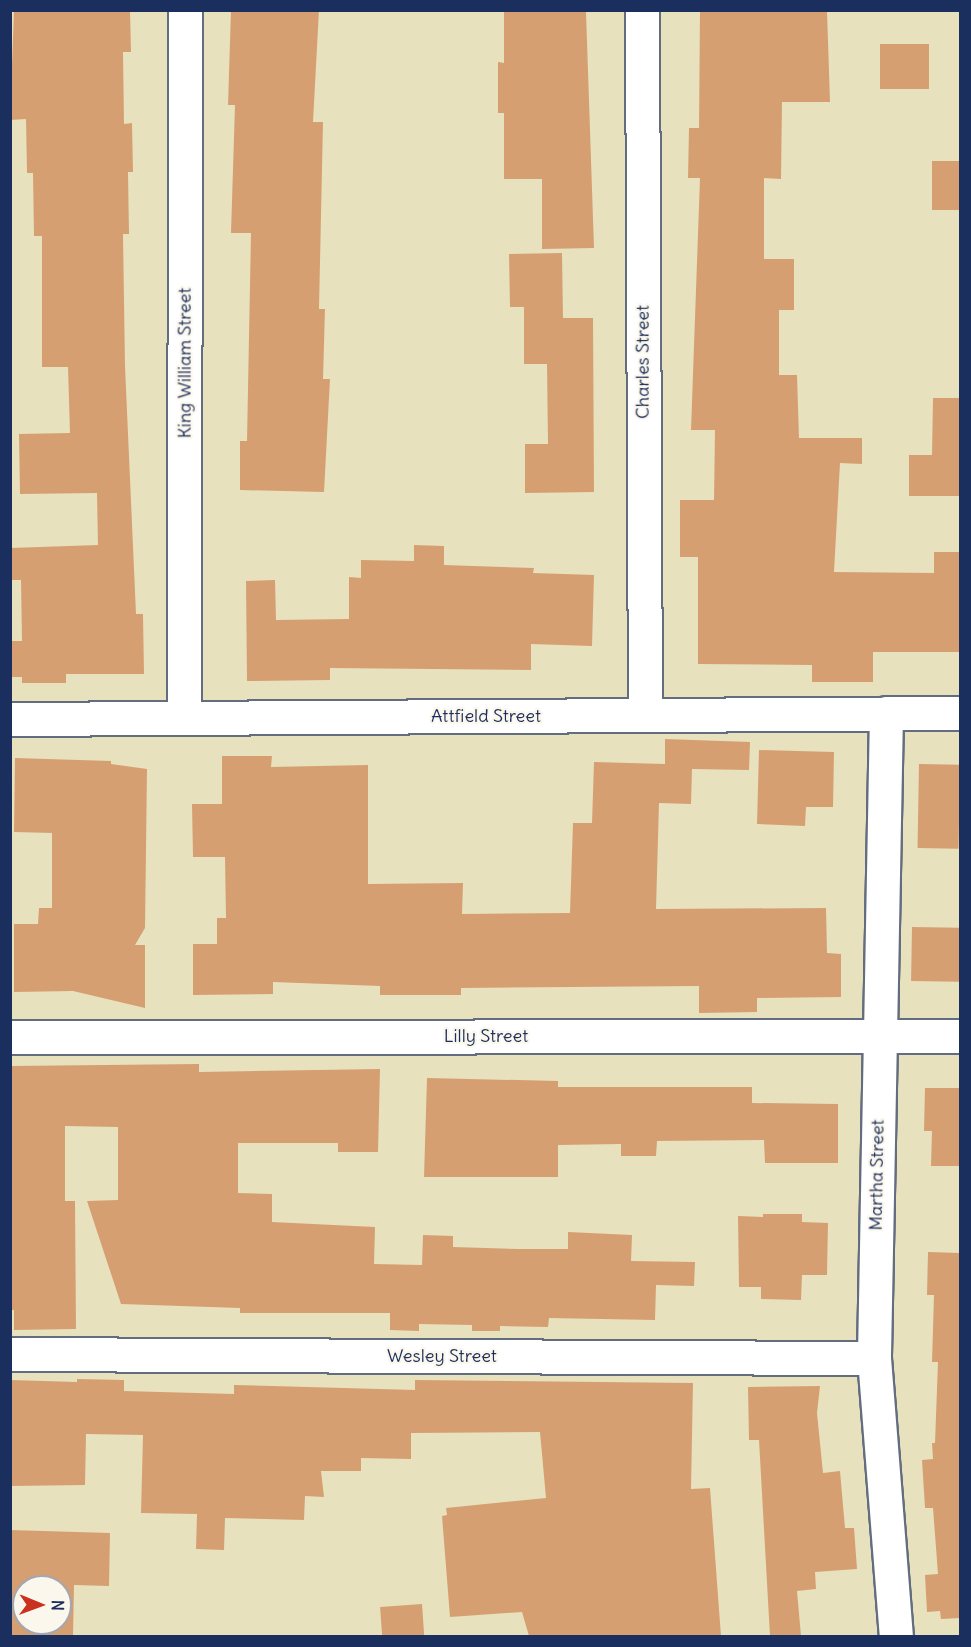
<!DOCTYPE html>
<style>
body{margin:0}
#map{position:relative;width:971px;height:1647px;overflow:hidden;background:#e8e1be;font-family:Delius,sans-serif}
div>[style]{position:absolute}
.building>*{inset:0;background:#d69f72;transform-origin:0 0}
.roads{filter:drop-shadow(2px 0 #636d80) drop-shadow(-2px 0 #636d80) drop-shadow(0 2px #636d80) drop-shadow(0 -2px #636d80)}
.minor>*{height:33px;margin:-16.5px;padding:0 16.5px;transform-origin:16.5px;border-radius:16.5px;background:#fff}
span{translate:-50% -50%;white-space:nowrap;text-align:center;line-height:1.15;-webkit-text-stroke:4.5px #fbf7ec;paint-order:stroke}
.street-label{font-size:18px;color:#1b2f5e}
.frame{position:absolute;inset:0;border:12px solid #1b2f5e;pointer-events:none}
.north{position:absolute;left:12px;top:1575px;width:60px;height:60px;box-sizing:border-box;background:#fbf7ec;border:2px solid #a1a7b3;border-radius:50%;rotate:91deg;font-size:16px;font-weight:700;line-height:24px;text-align:center;color:#1b2f5e}
.north::after{content:'';display:block;margin:auto;width:21px;height:27px;background:#c8321e;clip-path:polygon(50% 0,100% 100%,50% 72%,0 100%)}
</style>
<div id="map">
<div class="building">
<i style="clip-path:polygon(14px 10px,130px 10px,131px 52px,123px 52px,124px 124px,132px 123px,133px 172px,128px 172px,129px 234px,123px 234px,125px 366px,136px 614px,143px 614px,144px 674px,66px 674px,66px 683px,22px 683px,22px 677px,10px 677px,10px 641px,22px 641px,21px 580px,10px 580px,10px 548px,98px 545px,97px 493px,20px 494px,19px 434px,70px 433px,68px 367px,42px 367px,42px 236px,34px 236px,33px 173px,27px 173px,26px 119px,10px 120px)"></i>
<i style="clip-path:polygon(231px 10px,319px 10px,313px 122px,323px 122px,319px 309px,325px 309px,323px 379px,330px 379px,324px 492px,240px 490px,240px 441px,247px 441px,251px 233px,231px 233px,235px 105px,228px 105px)"></i>
<i style="clip-path:polygon(700px 10px,827px 10px,830px 102px,782px 102px,781px 179px,764px 178px,764px 259px,794px 259px,794px 310px,779px 310px,779px 375px,797px 375px,799px 438px,862px 438px,862px 464px,840px 463px,834px 572px,934px 573px,934px 552px,960px 552px,960px 652px,873px 652px,873px 682px,812px 682px,812px 665px,698px 664px,698px 557px,680px 557px,680px 500px,714px 500px,715px 430px,691px 430px,700px 178px,688px 178px,689px 128px,699px 128px)"></i>
<i style="clip-path:polygon(504px 12px,586px 12px,594px 248px,542px 249px,542px 179px,504px 179px,504px 113px,498px 113px,498px 62px,504px 63px)"></i>
<i style="left:880px;top:44px;width:49px;height:45px"></i>
<i style="left:932px;top:161px;width:28px;height:49px"></i>
<i style="clip-path:polygon(562px 253px,563px 318px,593px 318px,594px 492px,525px 493px,525px 444px,548px 444px,547px 364px,524px 364px,524px 307px,510px 307px,509px 254px)"></i>
<i style="clip-path:polygon(933px 398px,960px 398px,960px 496px,909px 496px,909px 455px,932px 455px)"></i>
<i style="clip-path:polygon(414px 545px,444px 546px,444px 565px,534px 568px,533px 573px,594px 575px,592px 646px,531px 644px,531px 670px,330px 668px,330px 680px,247px 681px,246px 581px,275px 580px,276px 620px,349px 619px,349px 577px,361px 578px,361px 560px,414px 561px)"></i>
<i style="clip-path:polygon(665px 739px,750px 742px,749px 770px,692px 769px,691px 804px,659px 803px,656px 909px,826px 908px,827px 953px,841px 954px,841px 997px,757px 998px,757px 1012px,699px 1013px,699px 986px,461px 988px,461px 995px,380px 995px,380px 986px,273px 982px,273px 994px,193px 995px,193px 944px,217px 944px,217px 918px,226px 918px,225px 857px,193px 857px,192px 804px,222px 804px,222px 756px,272px 756px,271px 767px,368px 765px,368px 884px,463px 883px,462px 914px,570px 913px,573px 823px,592px 823px,594px 762px,665px 764px)"></i>
<i style="clip-path:polygon(759px 750px,834px 752px,833px 807px,806px 807px,805px 826px,757px 824px)"></i>
<i style="clip-path:polygon(15px 758px,111px 761px,111px 764px,147px 769px,145px 928px,135px 945px,145px 945px,145px 1008px,73px 991px,14px 992px,14px 924px,38px 924px,39px 908px,52px 908px,52px 833px,14px 832px)"></i>
<i style="left:919px;top:764px;width:41px;height:84px;rotate:1deg"></i>
<i style="left:912px;top:927px;width:48px;height:54px;rotate:1deg"></i>
<i style="clip-path:polygon(199px 1064px,199px 1072px,380px 1069px,378px 1152px,338px 1152px,338px 1143px,238px 1143px,238px 1193px,272px 1194px,272px 1222px,375px 1227px,374px 1264px,422px 1265px,423px 1235px,453px 1236px,453px 1247px,518px 1249px,568px 1249px,568px 1232px,632px 1235px,631px 1261px,695px 1262px,694px 1286px,656px 1285px,655px 1320px,549px 1318px,548px 1327px,500px 1326px,500px 1331px,472px 1331px,472px 1325px,419px 1324px,419px 1331px,390px 1330px,390px 1313px,240px 1313px,240px 1308px,121px 1304px,87px 1201px,118px 1200px,118px 1127px,65px 1126px,65px 1201px,75px 1201px,76px 1329px,14px 1330px,14px 1310px,10px 1310px,10px 1066px)"></i>
<i style="clip-path:polygon(427px 1078px,558px 1081px,558px 1087px,752px 1087px,752px 1103px,838px 1104px,838px 1163px,765px 1163px,764px 1140px,657px 1141px,656px 1156px,621px 1156px,621px 1144px,558px 1145px,558px 1177px,424px 1177px)"></i>
<i style="clip-path:polygon(925px 1088px,960px 1088px,960px 1166px,931px 1166px,932px 1131px,924px 1131px)"></i>
<i style="clip-path:polygon(763px 1214px,802px 1214px,802px 1222px,828px 1223px,827px 1275px,802px 1275px,801px 1300px,761px 1299px,761px 1287px,739px 1287px,738px 1216px,763px 1217px)"></i>
<i style="clip-path:polygon(928px 1252px,960px 1253px,960px 1618px,941px 1619px,940px 1611px,927px 1612px,925px 1575px,938px 1574px,933px 1508px,925px 1508px,922px 1460px,933px 1459px,932px 1443px,935px 1443px,938px 1362px,932px 1362px,934px 1295px,927px 1295px)"></i>
<i style="clip-path:polygon(77px 1379px,124px 1380px,124px 1391px,234px 1394px,234px 1385px,415px 1390px,415px 1380px,693px 1383px,691px 1489px,710px 1488px,721px 1636px,529px 1636px,522px 1612px,450px 1617px,442px 1516px,447px 1515px,446px 1508px,546px 1498px,540px 1432px,411px 1433px,411px 1459px,361px 1458px,361px 1471px,321px 1471px,324px 1497px,305px 1496px,304px 1520px,225px 1518px,224px 1550px,196px 1549px,197px 1514px,141px 1513px,143px 1435px,86px 1434px,85px 1485px,10px 1486px,10px 1380px,77px 1382px)"></i>
<i style="clip-path:polygon(820px 1386px,817px 1413px,823px 1473px,840px 1471px,845px 1528px,854px 1528px,857px 1569px,815px 1572px,816px 1589px,797px 1591px,801px 1636px,770px 1636px,759px 1440px,749px 1440px,748px 1387px)"></i>
<i style="clip-path:polygon(evenodd,10px 1530px,110px 1533px,109px 1586px,74px 1585px,73px 1636px,10px 1636px,10px 1530px,24px 1587px,60px 1587px,60px 1623px,24px 1623px,24px 1587px)"></i>
<i style="left:422px;top:1604px;width:32px;height:42px;rotate:86deg"></i>
</div>
<div class="roads">
<div class="minor">
<i style="left:642px;top:10px;width:704px;rotate:89.76deg"></i>
<i style="left:886px;top:713px;width:645px;rotate:91.07deg"></i>
<i style="left:874px;top:1358px;width:279px;rotate:85.5deg"></i>
<i style="left:184px;top:716px;width:706px;rotate:-89.92deg"></i>
<i style="left:10px;top:719px;width:950px;rotate:-0.36deg"></i>
<i style="left:10px;top:1037px;width:950px;rotate:-0.06deg"></i>
<i style="left:10px;top:1354px;width:864px;rotate:0.27deg"></i>
</div>
</div>
<div class="street-label">
<span style="left:643px;top:362px;rotate:-90deg">Charles Street</span>
<span style="left:185px;top:363px;rotate:-90deg">King William Street</span>
<span style="left:486px;top:716px">Attfield Street</span>
<span style="left:486px;top:1036px">Lilly Street</span>
<span style="left:877px;top:1175px;rotate:-89deg">Martha Street</span>
<span style="left:442px;top:1356px">Wesley Street</span>
</div>
<div class="frame"></div>
<div class="north">N</div>
</div>
